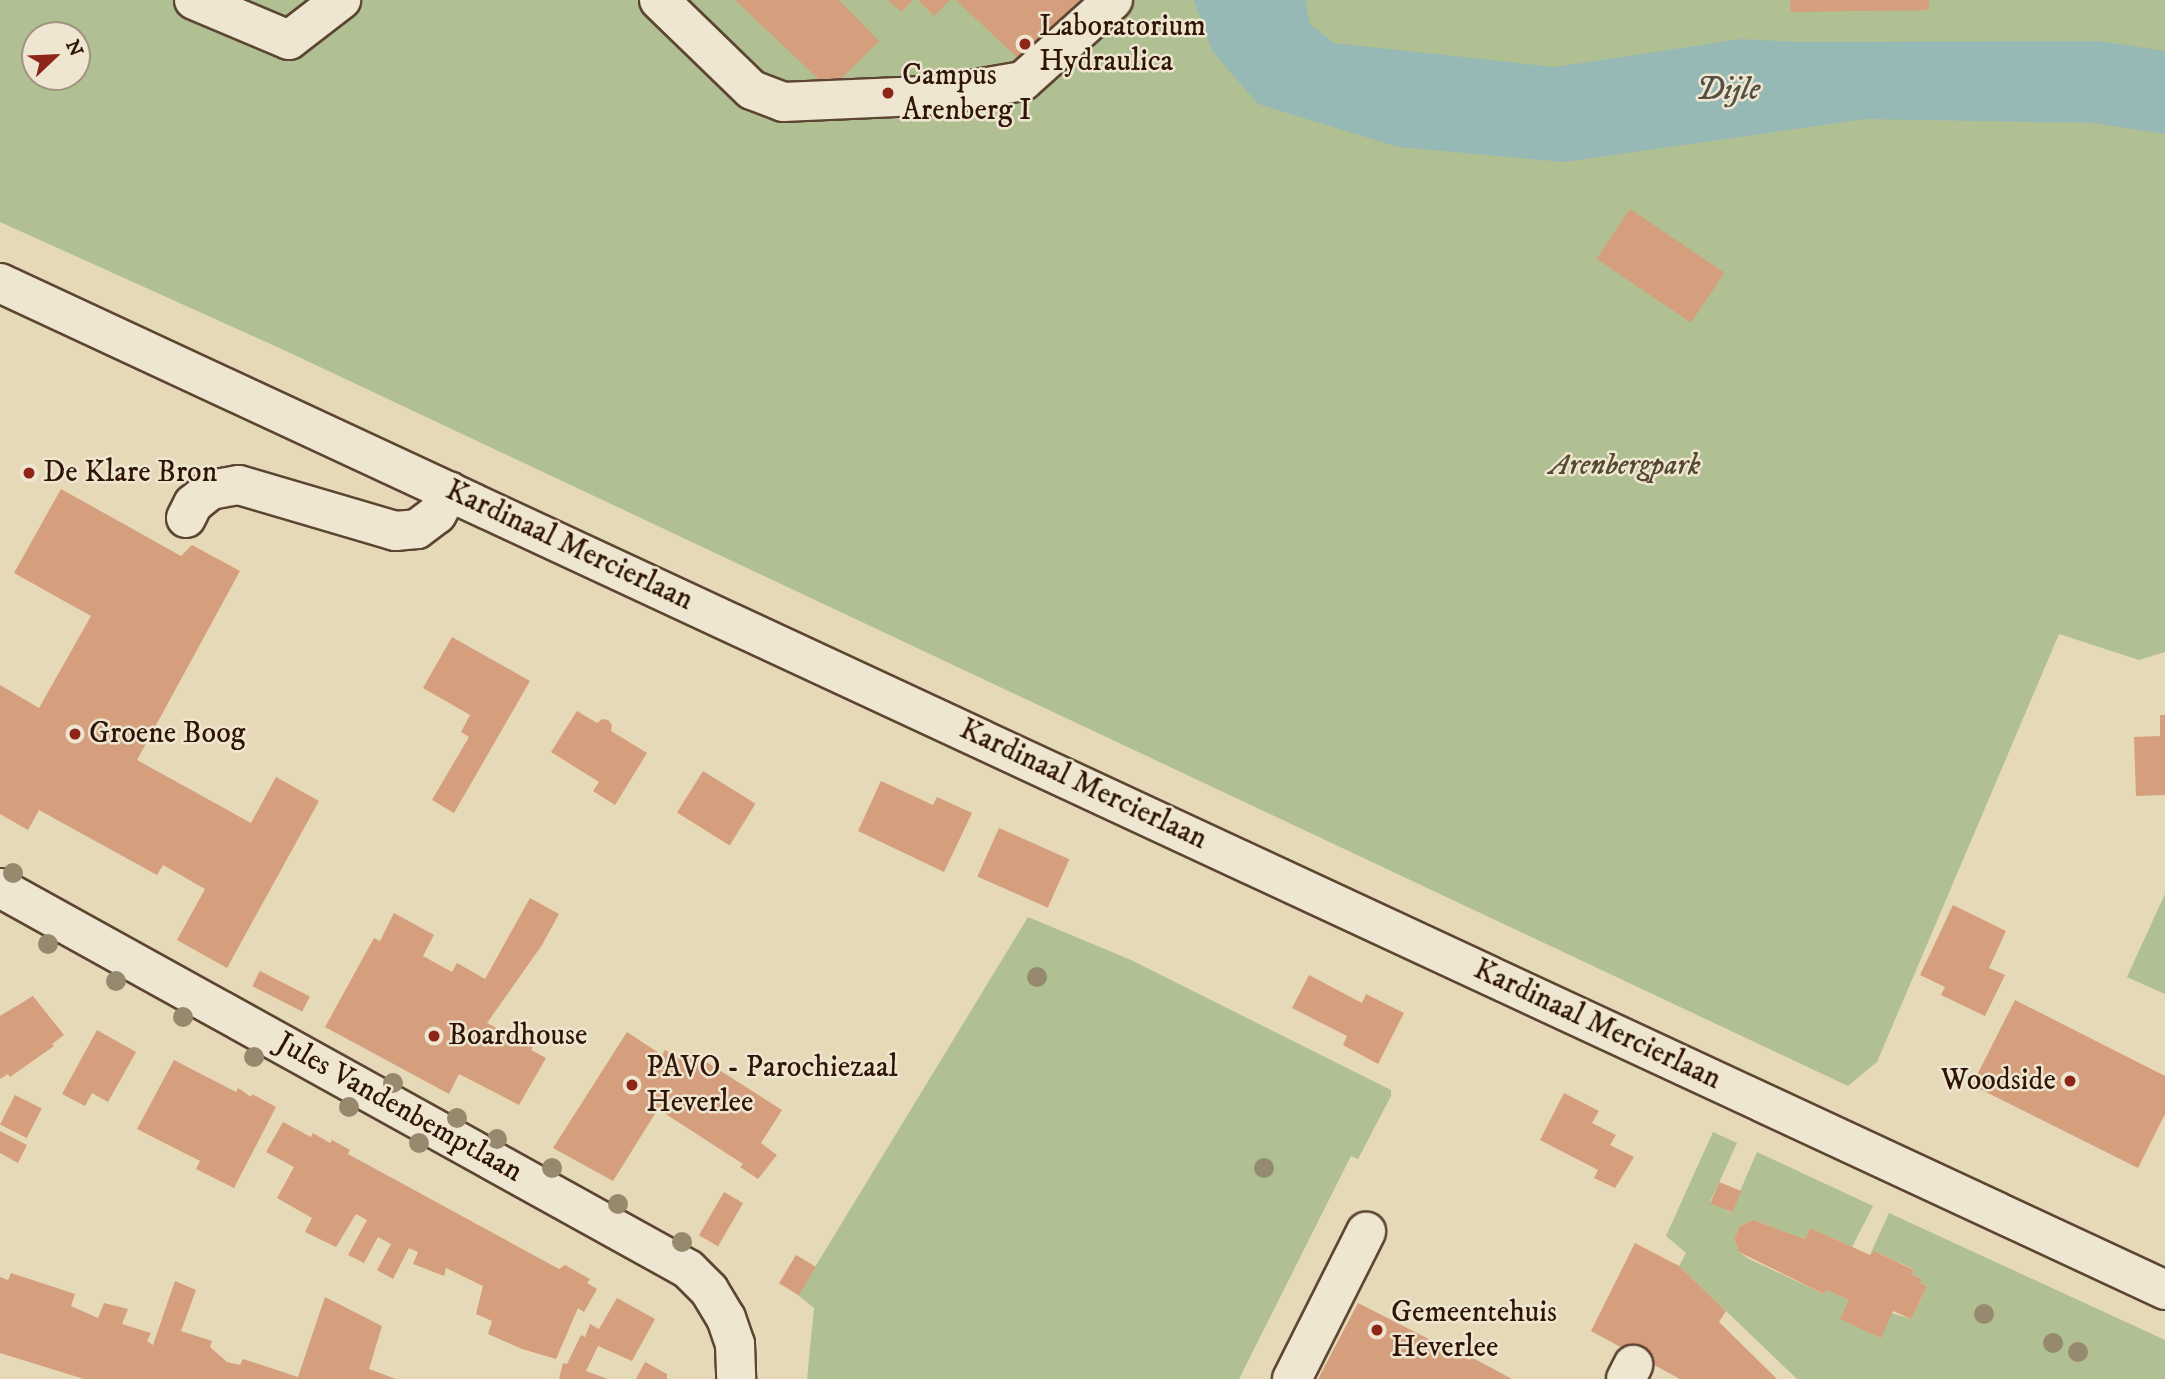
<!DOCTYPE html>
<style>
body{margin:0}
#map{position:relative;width:2165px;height:1379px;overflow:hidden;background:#e5d9b7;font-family:"IM FELL DW Pica",serif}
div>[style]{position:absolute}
.green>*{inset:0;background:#b0c092}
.water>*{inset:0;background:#97b9b5}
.building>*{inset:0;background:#d59f7d;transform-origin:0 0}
.roads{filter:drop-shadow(2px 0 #5d4533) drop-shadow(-2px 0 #5d4533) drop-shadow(0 2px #5d4533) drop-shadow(0 -2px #5d4533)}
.minor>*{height:38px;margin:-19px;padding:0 19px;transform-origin:19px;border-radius:19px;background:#eee6d0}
.trees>*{width:20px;height:20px;margin:-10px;border-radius:50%;background:#96896d}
.dots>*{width:19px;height:19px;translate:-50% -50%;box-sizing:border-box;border:4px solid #eee6d0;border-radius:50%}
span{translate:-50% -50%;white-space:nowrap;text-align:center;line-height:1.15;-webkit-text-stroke:5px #eee6d0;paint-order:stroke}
.poi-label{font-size:30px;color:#301407}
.left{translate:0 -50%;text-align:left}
.right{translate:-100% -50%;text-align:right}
.park-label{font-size:30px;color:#564831;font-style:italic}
.street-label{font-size:30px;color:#301407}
.water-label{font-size:32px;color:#544e44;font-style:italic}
.north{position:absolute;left:21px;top:21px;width:70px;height:70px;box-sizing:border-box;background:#eee6d0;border:2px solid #a29280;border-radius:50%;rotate:67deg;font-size:19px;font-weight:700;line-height:28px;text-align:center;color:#301407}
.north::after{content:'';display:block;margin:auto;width:24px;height:32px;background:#8f2418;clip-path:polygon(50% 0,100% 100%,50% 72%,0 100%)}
</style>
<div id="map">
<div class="green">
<i style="clip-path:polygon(evenodd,0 0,2165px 0,2165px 652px,2139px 660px,2059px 634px,1877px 1062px,1848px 1086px,286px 351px,0 222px,0 0,35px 35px,77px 35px,77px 77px,35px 77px,35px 35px)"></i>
<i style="clip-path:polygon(2165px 894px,2165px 994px,2127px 977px)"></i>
<i style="clip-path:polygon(1028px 917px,1131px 960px,1391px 1090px,1391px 1096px,1358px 1159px,1351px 1156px,1239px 1379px,807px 1379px,814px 1308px,798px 1295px)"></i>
<i style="clip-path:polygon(1713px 1132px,1737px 1143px,1710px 1202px,1731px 1212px,1757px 1152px,1873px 1206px,1852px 1247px,1810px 1228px,1805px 1239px,1753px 1220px,1740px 1226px,1734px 1239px,1739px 1252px,1749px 1259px,1824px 1294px,1826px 1290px,1849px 1300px,1911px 1319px,1927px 1286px,1920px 1283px,1922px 1279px,1911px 1274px,1913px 1269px,1874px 1251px,1870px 1255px,1889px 1213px,2165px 1340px,2165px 1379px,1797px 1379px,1679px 1266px,1686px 1253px,1666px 1236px)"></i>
</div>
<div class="water">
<i style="clip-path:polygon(1194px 0,1305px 0,1310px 24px,1334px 43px,1555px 67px,1741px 39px,1798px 42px,2100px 41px,2165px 51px,2165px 134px,2093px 123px,1865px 119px,1564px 162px,1398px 147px,1258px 104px,1212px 51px)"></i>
</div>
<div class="building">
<i style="clip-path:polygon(735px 0,839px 0,879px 41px,830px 90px)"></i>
<i style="clip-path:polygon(888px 0,913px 0,901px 12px)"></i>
<i style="clip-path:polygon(918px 0,950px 0,934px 16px)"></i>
<i style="clip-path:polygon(956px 0,1089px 0,1026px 66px)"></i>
<i style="clip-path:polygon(1790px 0,1929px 0,1929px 10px,1791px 12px)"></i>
<i style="left:1630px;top:209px;width:114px;height:60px;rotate:34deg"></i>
<i style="clip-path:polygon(61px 489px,181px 556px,192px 545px,240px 571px,137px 760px,251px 823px,276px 777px,319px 801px,227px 968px,177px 940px,205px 889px,163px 865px,157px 875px,39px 810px,28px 830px,0 814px,0 685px,39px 708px,91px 616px,14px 573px)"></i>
<i style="clip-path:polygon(452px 637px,530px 681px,454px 813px,432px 800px,469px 737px,461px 732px,470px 715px,423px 688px)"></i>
<i style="clip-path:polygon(577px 711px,597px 723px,602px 719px,608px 720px,612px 725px,611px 731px,647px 753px,615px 805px,593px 791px,599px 782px,551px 752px)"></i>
<i style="clip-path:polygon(2160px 715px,2165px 715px,2165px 795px,2136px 796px,2134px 737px,2160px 736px)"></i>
<i style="left:703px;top:771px;width:62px;height:49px;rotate:32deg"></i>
<i style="clip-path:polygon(881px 781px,933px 805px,937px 797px,972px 813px,944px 872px,858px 831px)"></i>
<i style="left:999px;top:828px;width:77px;height:53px;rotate:24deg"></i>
<i style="clip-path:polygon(530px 898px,559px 914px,542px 945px,487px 1023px,533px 1047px,531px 1050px,546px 1058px,519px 1105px,459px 1074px,449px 1094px,325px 1027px,374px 938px,380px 941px,394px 913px,434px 935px,423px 956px,452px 972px,457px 963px,485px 979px)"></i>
<i style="clip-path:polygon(1953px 905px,2006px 931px,1989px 968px,2005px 975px,1985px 1016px,1941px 995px,1945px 987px,1920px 975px)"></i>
<i style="left:260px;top:971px;width:56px;height:17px;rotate:27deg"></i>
<i style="clip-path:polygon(1309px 975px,1362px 1003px,1366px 994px,1404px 1013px,1378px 1064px,1343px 1045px,1347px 1036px,1292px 1008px)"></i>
<i style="clip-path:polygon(33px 996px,64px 1035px,52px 1044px,54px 1046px,10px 1077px,8px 1074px,0 1079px,0 1016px)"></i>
<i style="clip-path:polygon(2015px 1000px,2165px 1076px,2165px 1114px,2138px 1168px,1972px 1085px)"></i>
<i style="clip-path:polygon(97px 1030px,136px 1052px,108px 1102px,92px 1093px,85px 1106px,62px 1094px)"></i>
<i style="clip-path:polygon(627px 1032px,662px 1055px,665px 1050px,685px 1062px,691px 1052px,782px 1110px,761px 1143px,777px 1155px,758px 1179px,740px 1167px,743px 1164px,658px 1109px,613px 1181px,553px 1148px)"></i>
<i style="clip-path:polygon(174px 1060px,236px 1092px,238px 1088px,251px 1097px,252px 1094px,276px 1107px,234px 1188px,196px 1169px,200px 1161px,137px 1129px)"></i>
<i style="clip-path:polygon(1564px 1093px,1599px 1111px,1592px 1123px,1616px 1135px,1610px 1145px,1634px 1157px,1615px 1188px,1594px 1178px,1598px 1170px,1540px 1140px)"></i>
<i style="left:15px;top:1095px;width:30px;height:33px;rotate:27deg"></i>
<i style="clip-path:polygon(283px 1122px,311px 1137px,313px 1133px,330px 1143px,332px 1140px,350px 1150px,348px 1154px,559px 1269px,565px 1265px,590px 1279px,587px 1283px,597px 1289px,584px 1312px,578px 1308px,556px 1359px,522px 1349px,488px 1334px,492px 1321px,476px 1314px,483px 1286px,446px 1268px,444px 1276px,413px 1264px,418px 1252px,409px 1248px,393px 1279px,377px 1270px,391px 1244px,378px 1237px,364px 1263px,348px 1255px,367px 1220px,356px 1214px,336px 1247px,305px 1232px,312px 1218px,277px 1198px,294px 1167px,266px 1152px)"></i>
<i style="clip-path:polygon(0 1131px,27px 1145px,18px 1163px,0 1153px)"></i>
<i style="left:1719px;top:1182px;width:24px;height:23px;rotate:22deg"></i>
<i style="left:724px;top:1192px;width:22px;height:50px;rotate:30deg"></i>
<i style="clip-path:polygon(1753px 1220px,1805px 1239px,1810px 1228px,1870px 1255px,1874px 1251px,1914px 1270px,1911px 1274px,1922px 1279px,1920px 1283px,1927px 1286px,1911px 1319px,1893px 1311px,1881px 1338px,1840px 1319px,1849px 1300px,1826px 1290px,1824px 1294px,1739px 1252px,1734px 1239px,1740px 1226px)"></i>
<i style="clip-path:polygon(1635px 1243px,1679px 1266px,1726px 1311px,1719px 1322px,1777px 1379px,1680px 1379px,1591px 1331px)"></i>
<i style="left:796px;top:1255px;width:23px;height:33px;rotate:31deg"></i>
<i style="clip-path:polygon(11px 1273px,75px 1294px,71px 1306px,98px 1318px,104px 1303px,128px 1309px,122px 1324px,151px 1333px,147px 1341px,153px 1345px,175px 1281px,196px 1290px,181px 1331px,212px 1341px,210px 1347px,227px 1362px,240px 1365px,243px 1359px,298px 1377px,325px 1297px,382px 1326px,369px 1369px,396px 1379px,84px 1379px,0 1353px,0 1277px,8px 1280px)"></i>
<i style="clip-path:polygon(617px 1298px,655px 1319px,632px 1361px,598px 1346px,586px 1371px,608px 1379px,559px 1379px,563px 1363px,567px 1364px,581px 1335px,585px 1337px,590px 1324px,599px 1329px)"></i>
<i style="clip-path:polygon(1358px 1303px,1470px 1360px,1471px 1357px,1512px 1379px,1318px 1379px)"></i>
<i style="clip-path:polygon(645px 1362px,667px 1374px,667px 1379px,636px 1379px)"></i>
</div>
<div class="roads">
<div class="minor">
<i style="left:194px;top:0;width:103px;rotate:22.8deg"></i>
<i style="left:289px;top:40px;width:66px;rotate:-37.6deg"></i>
<i style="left:659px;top:0;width:129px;rotate:44.1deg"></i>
<i style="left:752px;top:90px;width:33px;rotate:21deg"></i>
<i style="left:783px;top:102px;width:158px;rotate:-2.5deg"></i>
<i style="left:941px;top:95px;width:83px;rotate:-9.7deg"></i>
<i style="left:1023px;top:81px;width:121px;rotate:-42deg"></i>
<i style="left:0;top:283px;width:2388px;rotate:24.94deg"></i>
<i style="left:186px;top:518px;width:16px;rotate:-63deg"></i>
<i style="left:193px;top:504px;width:22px;rotate:-39deg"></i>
<i style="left:210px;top:490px;width:29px;rotate:-10deg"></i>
<i style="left:239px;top:485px;width:163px;rotate:16.4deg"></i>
<i style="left:395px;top:531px;width:22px;rotate:-5deg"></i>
<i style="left:417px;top:529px;width:25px;rotate:-37deg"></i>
<i style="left:437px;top:514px;width:26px;rotate:-62deg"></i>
<i style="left:0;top:888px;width:786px;rotate:28.98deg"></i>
<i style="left:688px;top:1269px;width:30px;rotate:45deg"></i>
<i style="left:709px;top:1290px;width:33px;rotate:59deg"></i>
<i style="left:726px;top:1318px;width:28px;rotate:71deg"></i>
<i style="left:735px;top:1344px;width:35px;rotate:88deg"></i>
<i style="left:1292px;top:1379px;width:165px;rotate:-63.3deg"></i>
<i style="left:1626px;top:1379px;width:16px;rotate:-63deg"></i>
</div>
</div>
<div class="trees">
<i style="left:13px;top:873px"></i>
<i style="left:48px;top:944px"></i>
<i style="left:1037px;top:977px"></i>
<i style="left:116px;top:981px"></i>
<i style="left:183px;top:1017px"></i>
<i style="left:254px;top:1057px"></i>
<i style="left:393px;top:1083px"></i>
<i style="left:349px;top:1107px"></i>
<i style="left:457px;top:1118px"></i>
<i style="left:497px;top:1139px"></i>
<i style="left:419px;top:1143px"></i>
<i style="left:552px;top:1168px"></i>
<i style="left:1264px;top:1168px"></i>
<i style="left:618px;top:1204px"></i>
<i style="left:682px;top:1242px"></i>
<i style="left:1984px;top:1314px"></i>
<i style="left:2053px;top:1343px"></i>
<i style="left:2078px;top:1352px"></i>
</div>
<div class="dots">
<i style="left:1025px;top:44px;background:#8f2418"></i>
<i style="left:888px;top:93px;background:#8f2418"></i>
<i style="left:29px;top:473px;background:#8f2418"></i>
<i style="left:75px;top:734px;background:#8f2418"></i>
<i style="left:434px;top:1036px;background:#8f2418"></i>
<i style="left:2070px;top:1081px;background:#8f2418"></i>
<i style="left:632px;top:1085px;background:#8f2418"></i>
<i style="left:1377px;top:1330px;background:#8f2418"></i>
</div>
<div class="poi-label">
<span class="left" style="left:1039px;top:44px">Laboratorium<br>Hydraulica</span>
<span class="left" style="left:902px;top:93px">Campus<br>Arenberg I</span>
<span class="left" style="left:43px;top:473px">De Klare Bron</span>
<span class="left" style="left:89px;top:734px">Groene Boog</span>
<span class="left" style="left:448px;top:1036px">Boardhouse</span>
<span class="left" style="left:646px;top:1085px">PAVO - Parochiezaal<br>Heverlee</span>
<span class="right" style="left:2056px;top:1081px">Woodside</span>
<span class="left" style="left:1391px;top:1330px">Gemeentehuis<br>Heverlee</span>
</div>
<div class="park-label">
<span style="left:1625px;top:466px">Arenbergpark</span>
</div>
<div class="street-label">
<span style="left:569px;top:546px;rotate:25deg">Kardinaal Mercierlaan</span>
<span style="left:1083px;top:785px;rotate:25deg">Kardinaal Mercierlaan</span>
<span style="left:1597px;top:1025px;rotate:25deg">Kardinaal Mercierlaan</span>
<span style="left:399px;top:1108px;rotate:29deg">Jules Vandenbemptlaan</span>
</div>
<div class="water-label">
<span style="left:1728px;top:90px">Dijle</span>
</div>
<div class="north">N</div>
</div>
